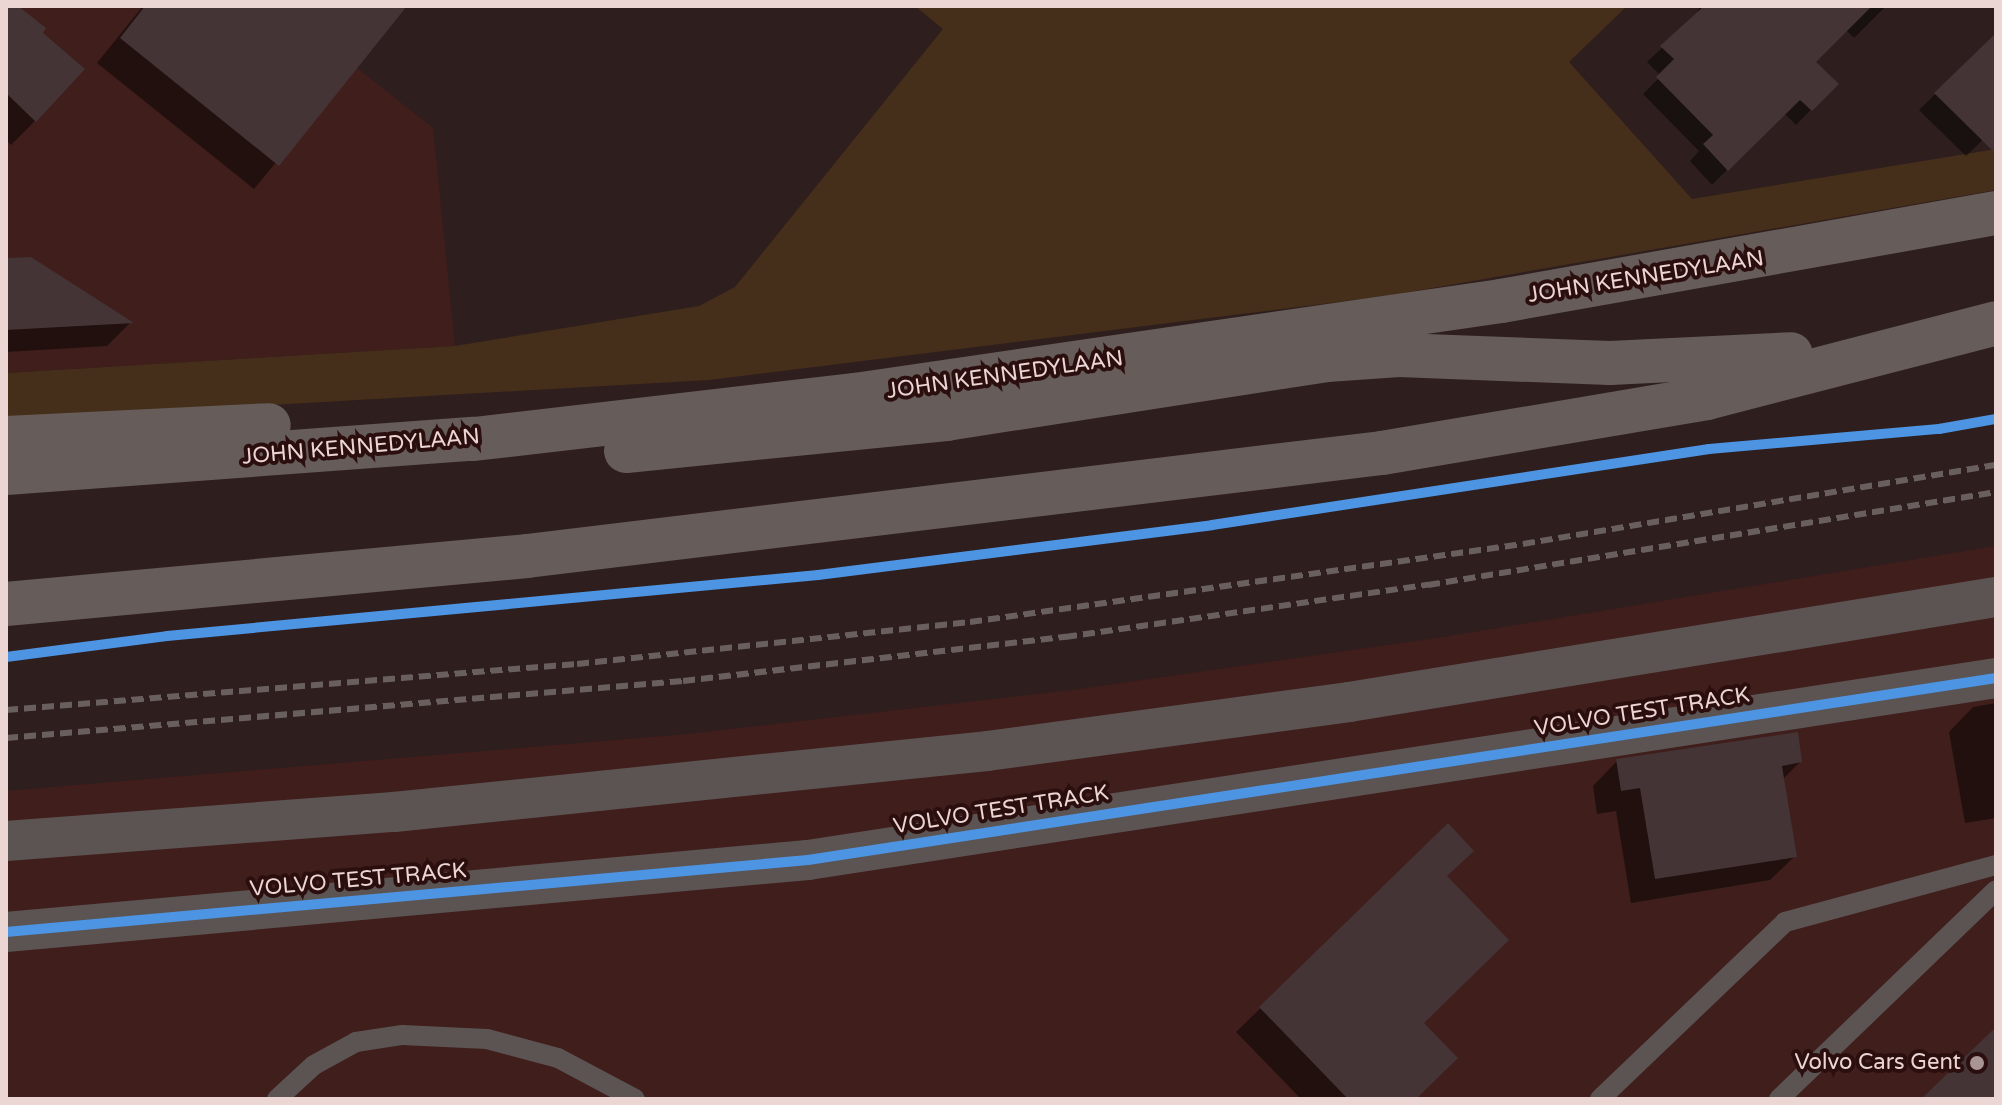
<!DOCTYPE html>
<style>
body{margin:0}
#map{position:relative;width:2002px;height:1105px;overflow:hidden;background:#2f1e1e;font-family:"Varela Round",sans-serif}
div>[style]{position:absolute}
.built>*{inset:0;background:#401e1c}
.green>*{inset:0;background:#452e1a}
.shadow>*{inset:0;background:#0007}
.building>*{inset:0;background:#443436}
.service>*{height:20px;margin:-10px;padding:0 10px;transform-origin:10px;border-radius:10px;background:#5b5453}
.minor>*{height:40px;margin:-20px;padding:0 20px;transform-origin:20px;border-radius:20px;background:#5b5453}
.trunk>*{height:44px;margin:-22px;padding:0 22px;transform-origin:22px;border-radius:22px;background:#665c59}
.rail>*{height:6px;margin-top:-3px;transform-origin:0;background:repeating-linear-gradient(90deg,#6a5f5f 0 12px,transparent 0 18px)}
.cycleway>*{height:10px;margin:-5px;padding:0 5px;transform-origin:5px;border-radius:5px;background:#4d94e3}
.dots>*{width:22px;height:22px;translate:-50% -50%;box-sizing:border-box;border:4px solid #2b0f0e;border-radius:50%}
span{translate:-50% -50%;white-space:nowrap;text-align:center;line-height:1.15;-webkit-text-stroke:8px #2b0f0e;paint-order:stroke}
.street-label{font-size:22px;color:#ebd6d4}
.poi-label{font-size:22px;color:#ebd6d4}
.right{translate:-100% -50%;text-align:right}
.frame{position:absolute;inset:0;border:8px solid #ebd6d4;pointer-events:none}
</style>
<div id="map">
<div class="built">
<i style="clip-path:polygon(6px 6px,333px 6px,313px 33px,433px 128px,455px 346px,6px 373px)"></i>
<i style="clip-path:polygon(1996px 546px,1996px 1099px,6px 1099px,6px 791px,688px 734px,1072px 690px,1437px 638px)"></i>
</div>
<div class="green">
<i style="clip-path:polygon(915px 6px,1627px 6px,1569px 62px,1692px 199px,1996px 149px,1996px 190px,1386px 296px,709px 380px,6px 420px,6px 373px,455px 346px,699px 306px,735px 287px,943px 29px)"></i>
</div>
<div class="shadow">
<i style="clip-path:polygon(6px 6px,14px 6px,40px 34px,35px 121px,11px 145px,6px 140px)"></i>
<i style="clip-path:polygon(143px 6px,405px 6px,254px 189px,97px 63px)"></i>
<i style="clip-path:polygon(1700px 6px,1886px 6px,1854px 38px,1846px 30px,1814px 62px,1836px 84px,1796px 125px,1784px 113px,1712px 185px,1690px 161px,1699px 151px,1643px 94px,1661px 76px,1647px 62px,1696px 16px)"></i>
<i style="clip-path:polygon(1996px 35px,1996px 127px,1966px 156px,1919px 110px)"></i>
<i style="clip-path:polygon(6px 260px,130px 323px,107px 346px,6px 352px)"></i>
<i style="clip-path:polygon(1996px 703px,1996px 818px,1965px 823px,1949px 732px,1973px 707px)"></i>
<i style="clip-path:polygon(1617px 761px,1800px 762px,1782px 780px,1795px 856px,1770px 880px,1631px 903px,1616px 811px,1597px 814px,1593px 786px)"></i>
<i style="clip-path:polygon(1448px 826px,1414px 1099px,1301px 1099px,1236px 1032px)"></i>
</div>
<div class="building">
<i style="clip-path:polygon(6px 6px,18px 6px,46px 28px,43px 33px,85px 69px,36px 122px,6px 93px)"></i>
<i style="clip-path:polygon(145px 6px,407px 6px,279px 166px,120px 38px)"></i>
<i style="clip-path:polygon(1704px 6px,1872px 6px,1816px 62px,1839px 84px,1812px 111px,1800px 100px,1728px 171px,1703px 144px,1713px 135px,1656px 77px,1674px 59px,1660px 46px)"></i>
<i style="clip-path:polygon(1996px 33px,1996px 154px,1934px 93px)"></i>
<i style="clip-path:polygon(31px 257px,134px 323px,6px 330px,6px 258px)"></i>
<i style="clip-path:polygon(1798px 732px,1802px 762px,1782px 766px,1797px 857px,1655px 879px,1640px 788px,1621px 791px,1616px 759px)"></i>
<i style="clip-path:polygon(1448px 823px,1474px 851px,1447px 876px,1509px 940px,1424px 1023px,1458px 1058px,1416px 1099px,1348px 1099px,1259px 1007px)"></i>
<i style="clip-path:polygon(1996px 1027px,1996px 1099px,1921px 1099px)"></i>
</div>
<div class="service">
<i style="left:277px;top:1099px;width:50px;rotate:-42.6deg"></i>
<i style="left:314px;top:1065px;width:48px;rotate:-28.7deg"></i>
<i style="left:356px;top:1042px;width:47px;rotate:-8.7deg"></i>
<i style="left:402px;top:1035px;width:85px;rotate:2.7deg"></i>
<i style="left:487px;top:1039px;width:73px;rotate:15deg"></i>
<i style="left:558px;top:1058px;width:87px;rotate:28deg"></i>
<i style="left:1600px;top:1099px;width:256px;rotate:-43.7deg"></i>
<i style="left:1785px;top:922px;width:219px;rotate:-15.1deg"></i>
<i style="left:1779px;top:1099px;width:301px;rotate:-43.9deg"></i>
</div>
<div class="minor">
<i style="left:6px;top:841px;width:389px;rotate:-4.3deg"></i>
<i style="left:394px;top:812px;width:596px;rotate:-5.87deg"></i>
<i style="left:987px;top:751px;width:365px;rotate:-7.7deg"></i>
<i style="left:1349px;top:702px;width:655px;rotate:-9.22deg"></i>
<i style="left:6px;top:932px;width:805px;rotate:-5.13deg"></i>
<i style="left:808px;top:860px;width:1202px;rotate:-8.71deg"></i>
</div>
<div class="trunk">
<i style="left:6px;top:438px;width:263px;rotate:-2.8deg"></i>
<i style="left:626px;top:451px;width:322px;rotate:-5.7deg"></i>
<i style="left:946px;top:419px;width:386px;rotate:-8.8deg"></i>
<i style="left:1327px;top:360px;width:72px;rotate:-4deg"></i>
<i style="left:1399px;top:355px;width:211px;rotate:2.2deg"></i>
<i style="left:1610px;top:363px;width:181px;rotate:-2.8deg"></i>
<i style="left:6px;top:473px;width:469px;rotate:-4.2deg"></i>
<i style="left:474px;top:439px;width:384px;rotate:-6.6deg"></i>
<i style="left:855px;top:395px;width:653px;rotate:-8.28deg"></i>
<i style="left:1501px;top:301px;width:503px;rotate:-10.08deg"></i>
<i style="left:6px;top:604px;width:523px;rotate:-5.26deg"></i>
<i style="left:527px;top:556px;width:861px;rotate:-6.87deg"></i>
<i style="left:1382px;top:453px;width:330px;rotate:-9.6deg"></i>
<i style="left:1707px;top:398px;width:299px;rotate:-14.5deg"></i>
</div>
<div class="rail">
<i style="left:6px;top:710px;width:573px;rotate:-4.61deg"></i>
<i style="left:577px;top:664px;width:395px;rotate:-6.1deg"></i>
<i style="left:970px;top:622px;width:558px;rotate:-8.03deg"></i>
<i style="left:1523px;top:544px;width:480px;rotate:-9.5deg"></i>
<i style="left:6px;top:738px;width:679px;rotate:-4.81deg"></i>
<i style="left:683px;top:681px;width:385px;rotate:-6.6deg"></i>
<i style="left:1065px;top:637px;width:367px;rotate:-8.2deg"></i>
<i style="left:1428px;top:585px;width:576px;rotate:-9.3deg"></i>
</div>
<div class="cycleway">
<i style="left:6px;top:657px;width:162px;rotate:-7.4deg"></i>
<i style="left:167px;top:636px;width:654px;rotate:-5.35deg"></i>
<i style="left:818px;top:575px;width:397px;rotate:-7.2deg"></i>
<i style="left:1212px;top:525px;width:503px;rotate:-8.69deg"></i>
<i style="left:1709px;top:449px;width:231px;rotate:-5deg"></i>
<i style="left:1939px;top:429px;width:58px;rotate:-10deg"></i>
<i style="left:6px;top:932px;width:805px;rotate:-5.13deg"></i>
<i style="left:808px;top:860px;width:1202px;rotate:-8.71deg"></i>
</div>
<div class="dots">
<i style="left:1977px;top:1063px;background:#a99694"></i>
</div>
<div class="street-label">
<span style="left:1646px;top:277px;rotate:-9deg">JOHN KENNEDYLAAN</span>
<span style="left:1005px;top:375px;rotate:-8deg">JOHN KENNEDYLAAN</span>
<span style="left:361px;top:447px;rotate:-5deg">JOHN KENNEDYLAAN</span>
<span style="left:1642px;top:712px;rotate:-9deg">VOLVO TEST TRACK</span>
<span style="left:1001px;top:810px;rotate:-9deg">VOLVO TEST TRACK</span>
<span style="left:358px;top:880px;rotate:-5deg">VOLVO TEST TRACK</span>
</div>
<div class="poi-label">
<span class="right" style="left:1961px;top:1063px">Volvo Cars Gent</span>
</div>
<div class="frame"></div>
</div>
